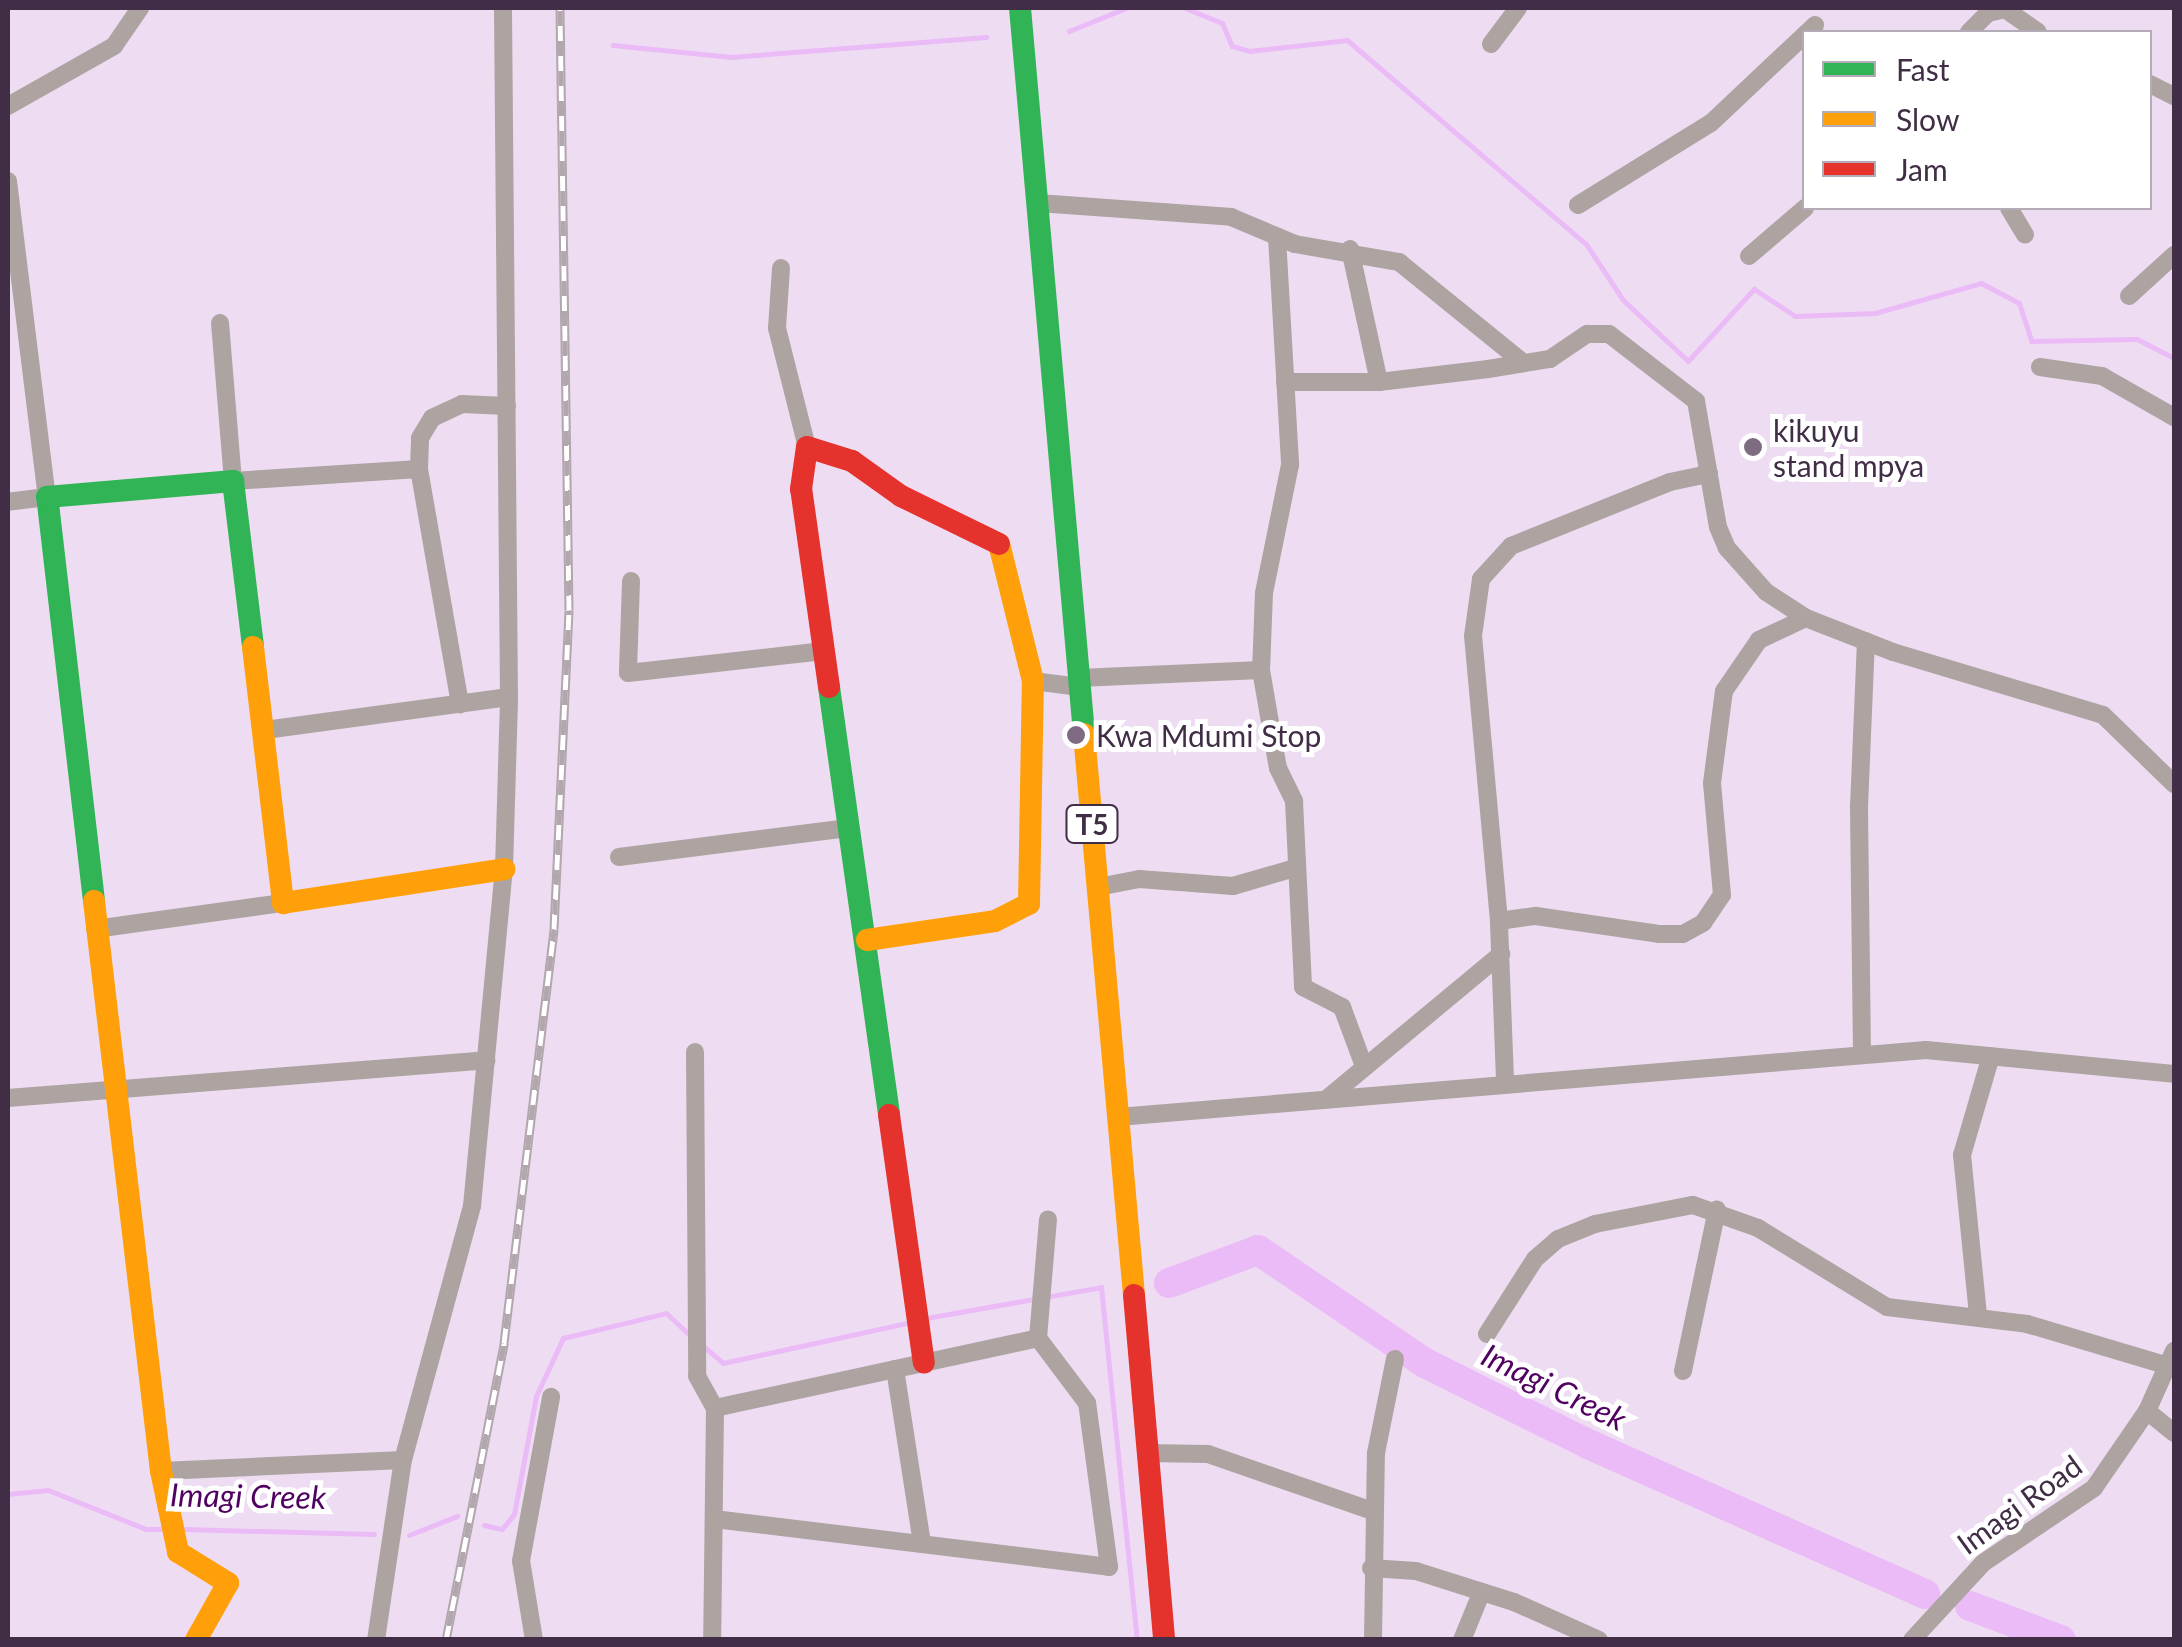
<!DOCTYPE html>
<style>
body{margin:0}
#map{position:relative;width:2182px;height:1647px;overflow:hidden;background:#eeddf2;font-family:Lato,sans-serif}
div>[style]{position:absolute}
.stream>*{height:5px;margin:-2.5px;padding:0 2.5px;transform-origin:2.5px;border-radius:2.5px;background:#eabbf6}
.river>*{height:30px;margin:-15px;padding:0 15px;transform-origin:15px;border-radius:15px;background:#eabbf6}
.street>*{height:18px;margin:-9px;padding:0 9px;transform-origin:9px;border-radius:9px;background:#ada4a2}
.fast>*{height:22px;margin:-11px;padding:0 11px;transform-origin:11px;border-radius:11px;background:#30b455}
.slow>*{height:22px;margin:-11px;padding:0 11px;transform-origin:11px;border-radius:11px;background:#ff9f0a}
.jam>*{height:22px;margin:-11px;padding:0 11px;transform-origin:11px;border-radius:11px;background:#e5322d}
.rail>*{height:9px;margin-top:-4.5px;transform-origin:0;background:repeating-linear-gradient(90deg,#fff 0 15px,#b1a7ac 0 30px);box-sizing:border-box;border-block:2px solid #b1a7ac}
.dots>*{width:28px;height:28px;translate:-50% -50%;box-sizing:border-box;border:5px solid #fff;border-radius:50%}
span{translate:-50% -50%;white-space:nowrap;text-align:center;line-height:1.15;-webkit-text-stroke:10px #fff;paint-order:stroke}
.shield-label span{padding:2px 8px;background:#fff;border:2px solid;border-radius:8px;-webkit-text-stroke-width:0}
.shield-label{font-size:28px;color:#412d45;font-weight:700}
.poi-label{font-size:30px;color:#412d45}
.left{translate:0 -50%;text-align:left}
.street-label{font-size:30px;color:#412d45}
.water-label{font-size:32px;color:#510161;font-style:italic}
.frame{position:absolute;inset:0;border:10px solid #412d45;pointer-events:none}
.legend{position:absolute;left:1802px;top:30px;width:350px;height:180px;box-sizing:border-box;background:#fff;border:2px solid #b3abb5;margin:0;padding:12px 18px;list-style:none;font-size:30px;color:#412d45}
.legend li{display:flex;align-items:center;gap:20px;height:50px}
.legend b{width:50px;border:2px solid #b3abb5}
</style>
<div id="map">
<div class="stream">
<i style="left:1185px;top:8px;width:40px;rotate:22deg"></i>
<i style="left:1222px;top:23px;width:25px;rotate:67deg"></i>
<i style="left:1232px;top:46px;width:18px;rotate:16deg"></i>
<i style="left:1249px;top:51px;width:99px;rotate:-6.4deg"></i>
<i style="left:1347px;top:40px;width:314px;rotate:40.5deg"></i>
<i style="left:1586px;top:244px;width:67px;rotate:56.5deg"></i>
<i style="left:1623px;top:300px;width:89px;rotate:43.2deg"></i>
<i style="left:1688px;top:361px;width:98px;rotate:-47.5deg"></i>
<i style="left:1754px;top:289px;width:49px;rotate:33.4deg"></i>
<i style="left:1795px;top:316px;width:80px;rotate:-2.1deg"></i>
<i style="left:1875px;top:313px;width:110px;rotate:-15.8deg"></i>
<i style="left:1981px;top:283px;width:43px;rotate:27.8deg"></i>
<i style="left:2019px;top:303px;width:40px;rotate:72deg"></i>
<i style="left:2031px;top:341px;width:106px;rotate:-1.1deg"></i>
<i style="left:2137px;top:339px;width:42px;rotate:27.2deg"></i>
<i style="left:1069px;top:31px;width:61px;rotate:-22deg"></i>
<i style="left:613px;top:45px;width:119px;rotate:5.8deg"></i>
<i style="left:731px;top:57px;width:256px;rotate:-4.5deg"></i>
<i style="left:926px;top:1318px;width:178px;rotate:-10deg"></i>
<i style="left:1101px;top:1287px;width:355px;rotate:84.2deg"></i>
<i style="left:703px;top:1346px;width:26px;rotate:40deg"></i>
<i style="left:723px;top:1363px;width:192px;rotate:-12.3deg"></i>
<i style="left:8px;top:1494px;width:40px;rotate:-5.7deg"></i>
<i style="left:48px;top:1490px;width:105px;rotate:21.7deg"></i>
<i style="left:146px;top:1529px;width:16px"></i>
<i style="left:484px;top:1525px;width:18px;rotate:13deg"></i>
<i style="left:502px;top:1529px;width:19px;rotate:-51deg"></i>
<i style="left:514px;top:1514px;width:120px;rotate:-79.4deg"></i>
<i style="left:536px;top:1396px;width:64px;rotate:-65deg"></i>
<i style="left:563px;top:1338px;width:106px;rotate:-13.6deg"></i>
<i style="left:666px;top:1313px;width:33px;rotate:43deg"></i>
<i style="left:183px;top:1529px;width:191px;rotate:1.5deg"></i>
<i style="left:409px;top:1535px;width:52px;rotate:-21.6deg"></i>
</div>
<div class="river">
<i style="left:1169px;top:1283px;width:95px;rotate:-20.3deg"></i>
<i style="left:1258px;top:1250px;width:202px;rotate:34.1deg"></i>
<i style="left:1425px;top:1363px;width:182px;rotate:26.4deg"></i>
<i style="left:1588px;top:1444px;width:369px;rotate:24deg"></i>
<i style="left:1970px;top:1606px;width:97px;rotate:20.5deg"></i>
</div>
<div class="street">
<i style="left:1969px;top:32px;width:27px;rotate:-45deg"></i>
<i style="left:1988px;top:13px;width:17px;rotate:-13deg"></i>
<i style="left:2005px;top:9px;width:40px;rotate:34.9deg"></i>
<i style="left:1491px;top:44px;width:45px;rotate:-53.1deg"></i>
<i style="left:2150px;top:84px;width:27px;rotate:27deg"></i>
<i style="left:8px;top:106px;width:122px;rotate:-29.5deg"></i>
<i style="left:114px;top:46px;width:46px;rotate:-55.6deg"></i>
<i style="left:8px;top:181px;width:318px;rotate:83deg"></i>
<i style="left:47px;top:497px;width:39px;rotate:173deg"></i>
<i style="left:1038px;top:203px;width:194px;rotate:4.1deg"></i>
<i style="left:1231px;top:217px;width:69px;rotate:22.9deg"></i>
<i style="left:1295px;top:244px;width:106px;rotate:9.8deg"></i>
<i style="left:1399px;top:262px;width:156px;rotate:39deg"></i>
<i style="left:1578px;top:205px;width:156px;rotate:-31.7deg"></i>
<i style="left:1711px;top:123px;width:143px;rotate:-43.3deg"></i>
<i style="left:2009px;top:208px;width:31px;rotate:59deg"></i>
<i style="left:1277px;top:237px;width:228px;rotate:86.7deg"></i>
<i style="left:1290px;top:465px;width:131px;rotate:101.5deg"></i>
<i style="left:1264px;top:593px;width:77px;rotate:92.2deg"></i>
<i style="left:1261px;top:670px;width:99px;rotate:80.2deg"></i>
<i style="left:1278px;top:768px;width:37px;rotate:64deg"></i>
<i style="left:1294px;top:801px;width:186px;rotate:87.2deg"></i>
<i style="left:1303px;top:987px;width:44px;rotate:27.1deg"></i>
<i style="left:1342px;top:1007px;width:63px;rotate:69.6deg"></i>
<i style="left:1350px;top:249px;width:136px;rotate:77.7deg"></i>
<i style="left:1749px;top:256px;width:74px;rotate:-40.6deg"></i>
<i style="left:781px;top:268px;width:60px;rotate:93.8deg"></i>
<i style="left:777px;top:328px;width:123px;rotate:75.9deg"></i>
<i style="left:2129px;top:296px;width:61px;rotate:-42.3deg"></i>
<i style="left:220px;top:323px;width:159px;rotate:85.3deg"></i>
<i style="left:233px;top:481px;width:186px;rotate:-3.7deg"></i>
<i style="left:419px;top:469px;width:239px;rotate:80.1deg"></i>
<i style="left:2040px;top:367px;width:63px;rotate:8.3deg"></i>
<i style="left:2102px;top:376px;width:83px;rotate:29.7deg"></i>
<i style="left:1285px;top:382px;width:94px"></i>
<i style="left:1379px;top:382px;width:110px;rotate:-6.8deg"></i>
<i style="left:1488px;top:369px;width:63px;rotate:-9.2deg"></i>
<i style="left:1550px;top:359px;width:45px;rotate:-34deg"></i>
<i style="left:1587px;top:334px;width:22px"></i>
<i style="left:1609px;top:334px;width:110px;rotate:37.6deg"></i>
<i style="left:1696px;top:401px;width:128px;rotate:80.1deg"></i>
<i style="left:1718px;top:527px;width:23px;rotate:67deg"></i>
<i style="left:1727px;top:548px;width:59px;rotate:48.4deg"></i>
<i style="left:1766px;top:592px;width:48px;rotate:33deg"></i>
<i style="left:1806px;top:618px;width:93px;rotate:21.3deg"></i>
<i style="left:1893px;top:652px;width:219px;rotate:16.7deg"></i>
<i style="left:2103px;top:715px;width:99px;rotate:44.2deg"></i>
<i style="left:419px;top:469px;width:31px;rotate:-88deg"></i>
<i style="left:420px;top:438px;width:23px;rotate:-59deg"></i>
<i style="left:432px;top:418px;width:33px;rotate:-25deg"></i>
<i style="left:462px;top:404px;width:45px;rotate:2.5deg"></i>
<i style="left:631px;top:581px;width:92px;rotate:91.9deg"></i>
<i style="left:628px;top:673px;width:197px;rotate:-6.4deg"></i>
<i style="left:1079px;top:678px;width:182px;rotate:-2.5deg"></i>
<i style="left:1033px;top:681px;width:47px;rotate:7.3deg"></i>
<i style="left:265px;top:730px;width:246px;rotate:-7.7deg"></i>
<i style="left:619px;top:857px;width:233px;rotate:-7.2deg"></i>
<i style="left:1098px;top:887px;width:42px;rotate:-11deg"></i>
<i style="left:1139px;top:879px;width:94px;rotate:4.3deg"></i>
<i style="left:1233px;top:886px;width:65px;rotate:-16.2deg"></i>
<i style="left:1499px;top:921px;width:37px;rotate:-8deg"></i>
<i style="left:1536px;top:916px;width:124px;rotate:8.3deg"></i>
<i style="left:1659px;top:934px;width:24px"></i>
<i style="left:1683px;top:934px;width:23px;rotate:-29deg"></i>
<i style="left:1703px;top:923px;width:34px;rotate:-56deg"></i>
<i style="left:1722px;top:895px;width:112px;rotate:-95.1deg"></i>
<i style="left:1712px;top:783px;width:93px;rotate:-82.6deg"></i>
<i style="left:1724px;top:691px;width:62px;rotate:-55.5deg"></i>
<i style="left:1759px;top:640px;width:52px;rotate:-25.1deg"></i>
<i style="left:95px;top:929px;width:190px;rotate:-7.9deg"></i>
<i style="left:695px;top:1052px;width:324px;rotate:89.6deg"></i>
<i style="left:697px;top:1376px;width:37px;rotate:61deg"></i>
<i style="left:715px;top:1408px;width:232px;rotate:90.7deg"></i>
<i style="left:1862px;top:1054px;width:247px;rotate:-90.7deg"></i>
<i style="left:1859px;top:807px;width:166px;rotate:-87.6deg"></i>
<i style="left:1505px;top:1080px;width:159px;rotate:-92.2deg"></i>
<i style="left:1499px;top:921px;width:286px;rotate:-95.2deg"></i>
<i style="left:1473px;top:636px;width:58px;rotate:-82deg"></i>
<i style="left:1481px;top:579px;width:45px;rotate:-47.7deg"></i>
<i style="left:1511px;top:546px;width:171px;rotate:-21.9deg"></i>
<i style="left:1670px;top:482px;width:40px;rotate:-12deg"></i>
<i style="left:1329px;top:1097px;width:224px;rotate:-39.7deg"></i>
<i style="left:8px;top:1098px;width:480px;rotate:-4.5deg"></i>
<i style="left:1118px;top:1117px;width:811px;rotate:-4.74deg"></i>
<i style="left:1926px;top:1050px;width:249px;rotate:5.5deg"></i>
<i style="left:1978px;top:1315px;width:161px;rotate:-95.7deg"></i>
<i style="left:1962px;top:1155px;width:103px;rotate:-73.7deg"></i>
<i style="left:1487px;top:1334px;width:89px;rotate:-57.4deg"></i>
<i style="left:1535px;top:1259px;width:30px;rotate:-41deg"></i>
<i style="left:1558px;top:1239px;width:40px;rotate:-22deg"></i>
<i style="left:1595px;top:1224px;width:100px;rotate:-11deg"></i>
<i style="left:1693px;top:1205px;width:69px;rotate:19.5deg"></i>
<i style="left:1758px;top:1228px;width:151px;rotate:31.5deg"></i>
<i style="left:1887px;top:1307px;width:141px;rotate:6.9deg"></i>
<i style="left:2027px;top:1324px;width:148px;rotate:16.5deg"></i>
<i style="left:895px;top:1369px;width:177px;rotate:81.2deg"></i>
<i style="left:1683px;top:1371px;width:165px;rotate:-78.1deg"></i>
<i style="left:715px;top:1408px;width:330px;rotate:-12.2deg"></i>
<i style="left:2147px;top:1411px;width:35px;rotate:39deg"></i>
<i style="left:1147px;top:1453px;width:61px;rotate:0.9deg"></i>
<i style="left:1208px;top:1454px;width:175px;rotate:19.1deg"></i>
<i style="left:161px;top:1471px;width:242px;rotate:-2.6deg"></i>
<i style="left:714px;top:1519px;width:398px;rotate:6.9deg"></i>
<i style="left:1109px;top:1567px;width:165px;rotate:-97.6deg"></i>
<i style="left:1087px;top:1403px;width:81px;rotate:-127deg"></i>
<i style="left:1038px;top:1338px;width:119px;rotate:-85.2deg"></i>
<i style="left:1371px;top:1568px;width:45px;rotate:3.8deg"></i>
<i style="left:1416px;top:1571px;width:103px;rotate:17.6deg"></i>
<i style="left:1514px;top:1602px;width:93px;rotate:24.1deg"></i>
<i style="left:376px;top:1640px;width:182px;rotate:-81.5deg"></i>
<i style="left:403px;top:1460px;width:263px;rotate:-74.8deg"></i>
<i style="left:472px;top:1206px;width:339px;rotate:-84.6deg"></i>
<i style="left:504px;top:869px;width:172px;rotate:-88.3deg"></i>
<i style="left:509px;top:697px;width:689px;rotate:-90.5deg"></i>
<i style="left:534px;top:1640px;width:80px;rotate:-99.3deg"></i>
<i style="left:521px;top:1561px;width:167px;rotate:-79.6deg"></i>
<i style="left:1373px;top:1640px;width:187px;rotate:-89.1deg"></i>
<i style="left:1376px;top:1453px;width:96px;rotate:-78.6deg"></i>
<i style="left:1462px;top:1640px;width:48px;rotate:-67.8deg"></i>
<i style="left:1912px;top:1640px;width:105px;rotate:-47.3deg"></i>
<i style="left:1983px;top:1563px;width:134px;rotate:-34deg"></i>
<i style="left:2094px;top:1488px;width:93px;rotate:-55.5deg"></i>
<i style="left:2147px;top:1411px;width:66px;rotate:-65.8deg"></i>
</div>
<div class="fast">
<i style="left:1020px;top:8px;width:729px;rotate:84.96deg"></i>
<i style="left:829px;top:687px;width:432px;rotate:82deg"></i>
<i style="left:94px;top:901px;width:407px;rotate:-96.6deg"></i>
<i style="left:47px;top:497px;width:187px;rotate:-4.9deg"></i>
<i style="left:233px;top:481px;width:167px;rotate:83.1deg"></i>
</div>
<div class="slow">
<i style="left:253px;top:647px;width:258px;rotate:83.3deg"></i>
<i style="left:283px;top:903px;width:224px;rotate:-8.7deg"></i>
<i style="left:1084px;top:734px;width:563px;rotate:84.91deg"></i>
<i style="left:94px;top:901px;width:574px;rotate:83.3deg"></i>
<i style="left:161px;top:1471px;width:83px;rotate:78.1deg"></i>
<i style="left:178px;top:1552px;width:59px;rotate:31.8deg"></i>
<i style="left:228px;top:1583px;width:65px;rotate:119.3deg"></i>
<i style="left:867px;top:940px;width:129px;rotate:-8.4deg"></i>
<i style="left:995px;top:921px;width:38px;rotate:-27deg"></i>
<i style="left:1029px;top:904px;width:223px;rotate:-89deg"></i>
<i style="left:1033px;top:681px;width:141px;rotate:-103.9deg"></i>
</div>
<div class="jam">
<i style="left:829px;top:687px;width:200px;rotate:-98deg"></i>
<i style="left:801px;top:489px;width:42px;rotate:-81.9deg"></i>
<i style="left:807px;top:447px;width:47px;rotate:17.3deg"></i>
<i style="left:852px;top:461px;width:60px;rotate:35.5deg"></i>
<i style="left:901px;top:496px;width:109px;rotate:26.1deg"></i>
<i style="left:889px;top:1115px;width:250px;rotate:82deg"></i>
<i style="left:1134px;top:1295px;width:346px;rotate:85deg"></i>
</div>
<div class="rail">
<i style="left:446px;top:1640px;width:303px;rotate:-78.9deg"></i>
<i style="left:504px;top:1343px;width:417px;rotate:-83.1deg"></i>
<i style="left:554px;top:929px;width:319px;rotate:-87.3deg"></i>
<i style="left:569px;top:610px;width:602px;rotate:-90.86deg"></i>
</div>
<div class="dots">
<i style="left:1753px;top:447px;background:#7e6b82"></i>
<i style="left:1076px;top:735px;background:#7e6b82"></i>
</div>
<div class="shield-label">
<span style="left:1092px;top:824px">T5</span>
</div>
<div class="poi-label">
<span class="left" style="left:1773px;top:447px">kikuyu<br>stand mpya</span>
<span class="left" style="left:1096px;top:735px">Kwa Mdumi Stop</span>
</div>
<div class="street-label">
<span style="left:2019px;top:1504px;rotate:-36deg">Imagi Road</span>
</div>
<div class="water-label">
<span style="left:1554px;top:1387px;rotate:26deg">Imagi Creek</span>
<span style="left:248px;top:1496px;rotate:1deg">Imagi Creek</span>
</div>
<div class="frame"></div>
<ul class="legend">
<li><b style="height:12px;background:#30b455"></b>Fast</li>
<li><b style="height:12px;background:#ff9f0a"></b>Slow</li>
<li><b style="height:12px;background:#e5322d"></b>Jam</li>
</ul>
</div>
